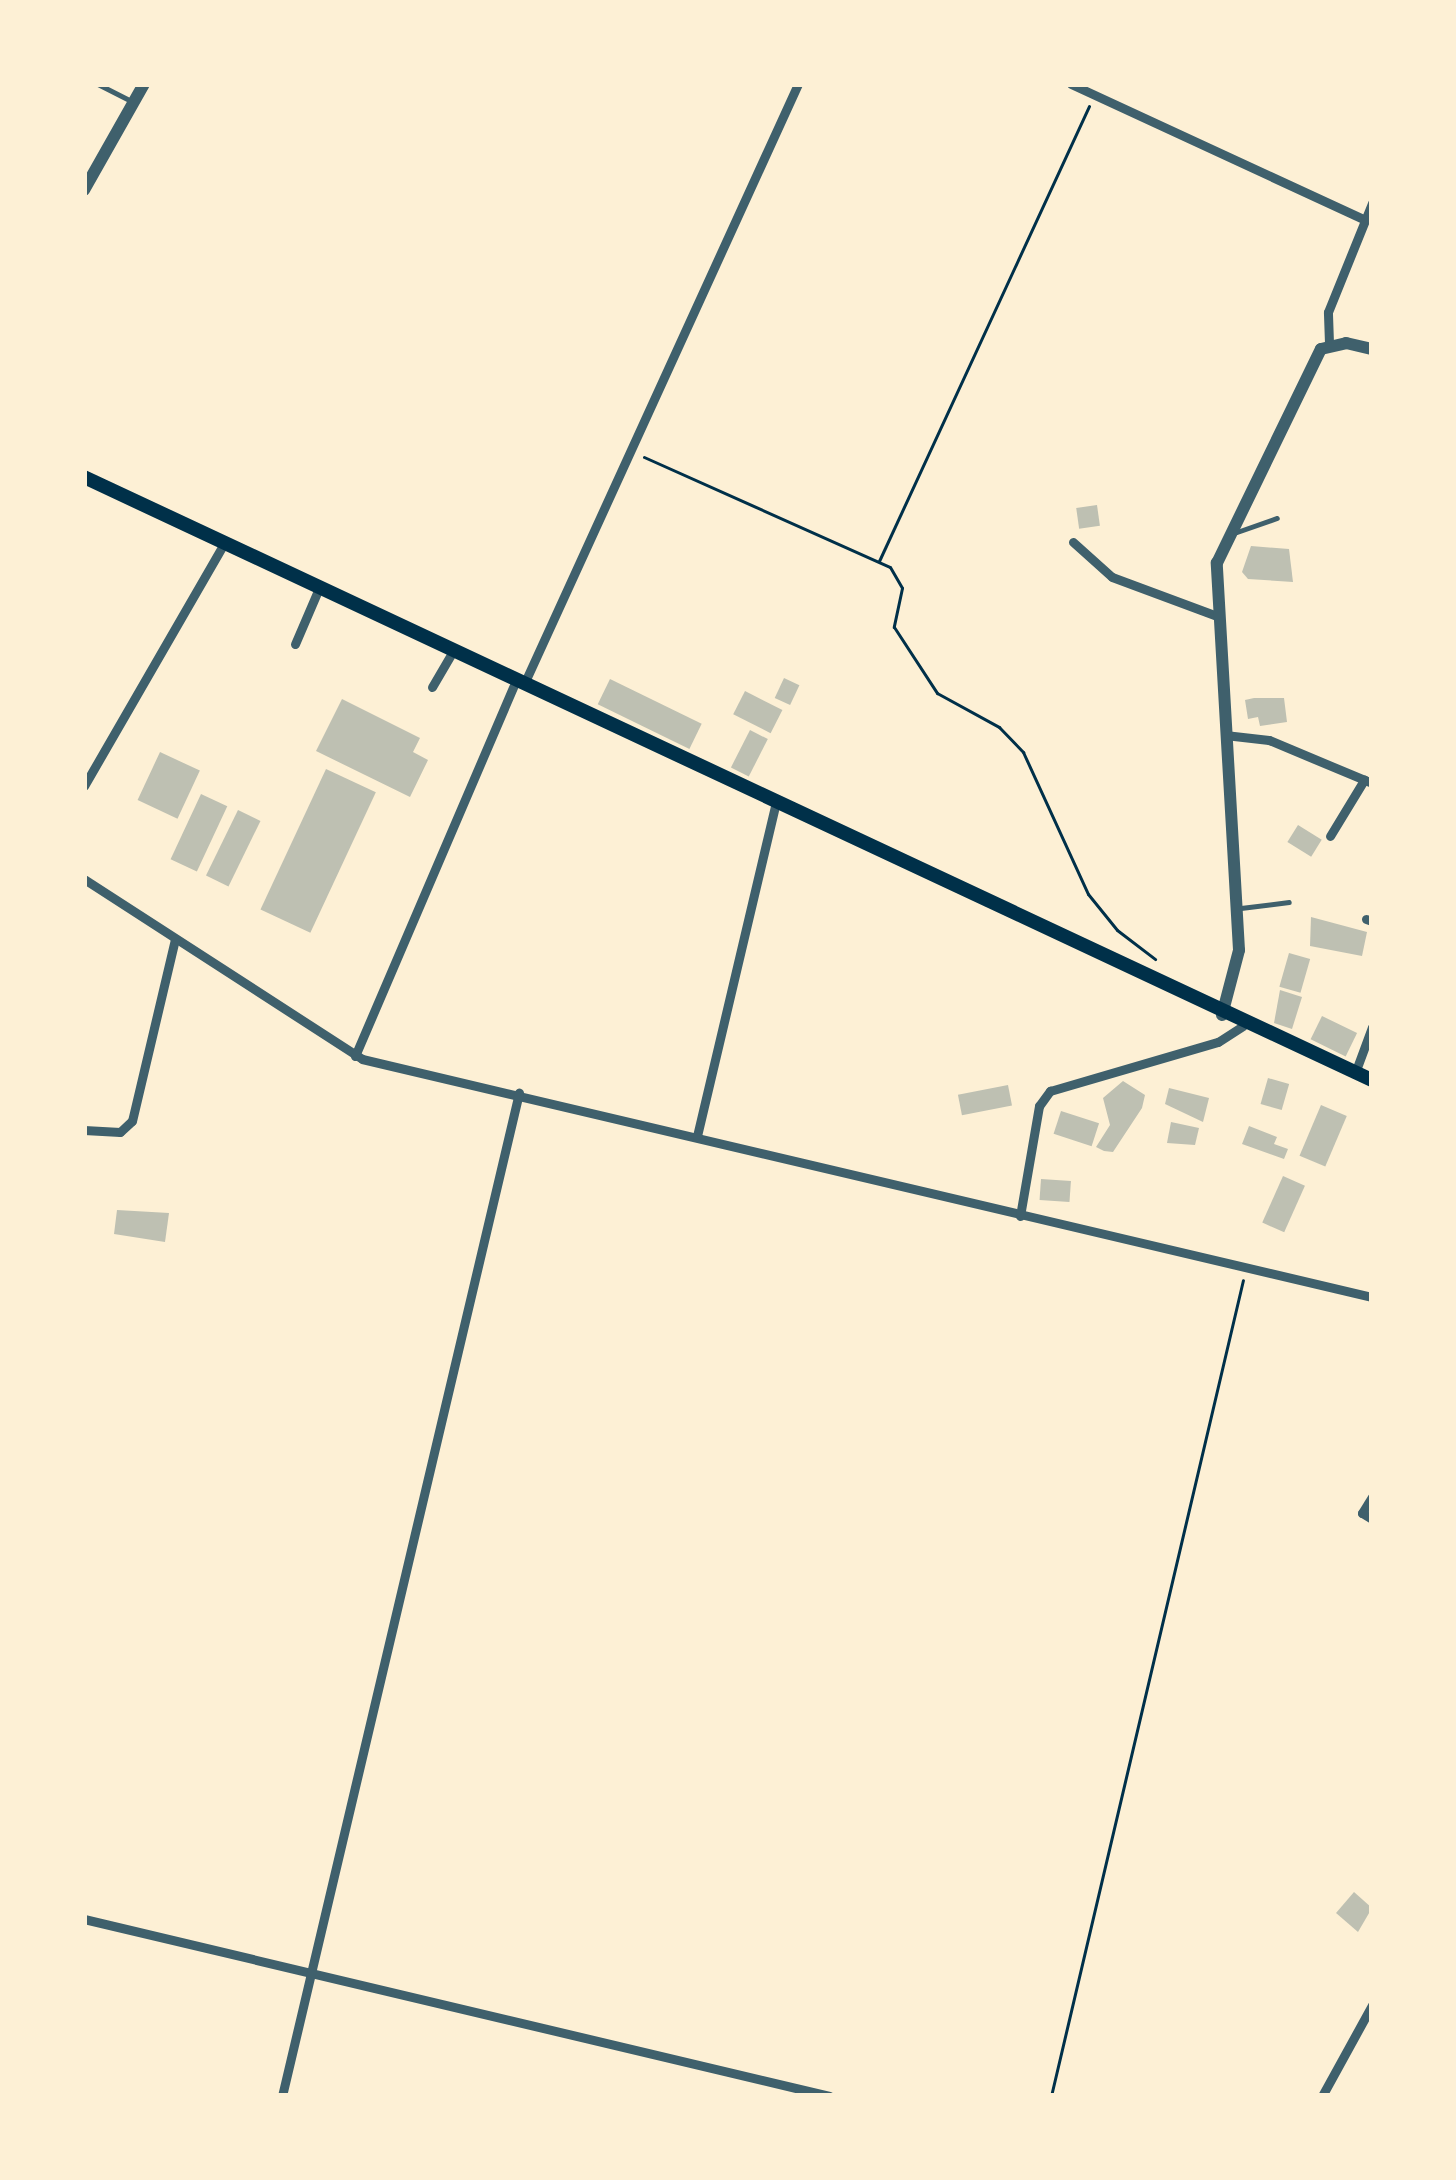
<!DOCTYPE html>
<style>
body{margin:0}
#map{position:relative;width:1456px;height:2180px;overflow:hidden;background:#fdf0d5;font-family:"Fira Sans Condensed",sans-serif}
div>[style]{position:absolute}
.building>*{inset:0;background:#bec0b2;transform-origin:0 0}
.path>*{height:3px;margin:-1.5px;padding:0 1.5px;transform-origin:1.5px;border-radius:1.5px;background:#003049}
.service>*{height:4.5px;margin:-2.25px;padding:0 2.25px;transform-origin:2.25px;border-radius:2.25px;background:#3f606c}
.minor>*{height:9px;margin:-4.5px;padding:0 4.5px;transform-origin:4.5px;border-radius:4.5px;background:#3f606c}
.tertiary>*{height:12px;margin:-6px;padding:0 6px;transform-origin:6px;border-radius:6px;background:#3f606c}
.secondary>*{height:14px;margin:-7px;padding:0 7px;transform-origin:7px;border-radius:7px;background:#003049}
span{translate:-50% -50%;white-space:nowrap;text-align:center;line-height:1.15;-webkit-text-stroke:12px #fdf0d5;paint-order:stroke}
.frame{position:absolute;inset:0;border:87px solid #fdf0d5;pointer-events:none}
</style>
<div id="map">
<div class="building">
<i style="left:1097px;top:505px;width:21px;height:21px;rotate:82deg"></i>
<i style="clip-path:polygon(1251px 546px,1289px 549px,1293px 582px,1248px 579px,1242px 572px)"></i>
<i style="left:784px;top:678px;width:17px;height:22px;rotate:25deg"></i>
<i style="left:610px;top:679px;width:102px;height:28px;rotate:26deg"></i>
<i style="left:745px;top:691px;width:42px;height:26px;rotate:27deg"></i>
<i style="clip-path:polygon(1254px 698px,1284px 698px,1287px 722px,1260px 726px,1258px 717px,1248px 719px,1245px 700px)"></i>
<i style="clip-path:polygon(342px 699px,420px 738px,413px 752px,428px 760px,410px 797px,316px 751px)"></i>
<i style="left:750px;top:730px;width:20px;height:42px;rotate:27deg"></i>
<i style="left:160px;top:752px;width:44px;height:53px;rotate:25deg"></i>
<i style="left:326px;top:769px;width:55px;height:155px;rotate:25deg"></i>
<i style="left:201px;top:794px;width:29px;height:72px;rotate:25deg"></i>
<i style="left:238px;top:810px;width:25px;height:73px;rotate:26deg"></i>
<i style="left:1298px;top:825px;width:28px;height:20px;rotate:32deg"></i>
<i style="clip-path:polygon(1311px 917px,1367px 932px,1362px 956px,1310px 946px)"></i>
<i style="left:1289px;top:953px;width:22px;height:35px;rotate:16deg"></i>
<i style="clip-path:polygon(1280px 990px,1302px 997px,1292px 1029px,1274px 1023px)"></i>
<i style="left:1322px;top:1016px;width:39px;height:26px;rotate:26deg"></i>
<i style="left:1268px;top:1078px;width:22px;height:27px;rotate:16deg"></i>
<i style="clip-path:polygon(1123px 1081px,1145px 1095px,1142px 1108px,1113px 1152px,1104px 1151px,1096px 1147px,1110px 1125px,1103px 1098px)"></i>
<i style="left:1008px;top:1085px;width:21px;height:51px;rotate:79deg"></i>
<i style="clip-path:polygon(1169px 1088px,1209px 1098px,1203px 1122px,1165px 1104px)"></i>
<i style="left:1321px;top:1105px;width:28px;height:55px;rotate:23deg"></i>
<i style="left:1061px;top:1111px;width:40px;height:24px;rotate:18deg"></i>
<i style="clip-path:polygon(1171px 1122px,1199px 1128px,1195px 1145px,1167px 1143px)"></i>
<i style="clip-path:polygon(1249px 1126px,1277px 1137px,1274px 1144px,1288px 1149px,1284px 1159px,1242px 1144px)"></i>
<i style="left:1283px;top:1176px;width:24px;height:51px;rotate:24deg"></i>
<i style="left:1041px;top:1179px;width:30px;height:21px;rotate:4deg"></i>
<i style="clip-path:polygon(117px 1210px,169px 1213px,165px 1242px,114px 1234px)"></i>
<i style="clip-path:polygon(1354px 1892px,1372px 1908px,1358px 1932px,1336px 1913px)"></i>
</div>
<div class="path">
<i style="left:644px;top:457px;width:269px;rotate:24.1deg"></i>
<i style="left:890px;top:567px;width:24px;rotate:60deg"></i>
<i style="left:902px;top:588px;width:40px;rotate:102deg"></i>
<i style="left:894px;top:627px;width:79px;rotate:56.9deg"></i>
<i style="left:937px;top:693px;width:71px;rotate:28.7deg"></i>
<i style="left:999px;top:727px;width:35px;rotate:46deg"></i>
<i style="left:1023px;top:752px;width:156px;rotate:65.4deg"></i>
<i style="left:1088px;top:894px;width:46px;rotate:51.1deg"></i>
<i style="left:1117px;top:930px;width:48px;rotate:37.3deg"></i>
<i style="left:879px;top:561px;width:501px;rotate:-65.22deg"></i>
<i style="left:1051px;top:2096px;width:838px;rotate:-76.76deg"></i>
</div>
<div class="service">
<i style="left:98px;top:84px;width:36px;rotate:27deg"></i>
<i style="left:1237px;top:532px;width:42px;rotate:-19.3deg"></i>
<i style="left:1241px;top:908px;width:48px;rotate:-7.1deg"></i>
</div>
<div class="minor">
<i style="left:1071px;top:84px;width:324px;rotate:24.8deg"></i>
<i style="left:1329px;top:343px;width:31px;rotate:-92deg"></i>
<i style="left:1328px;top:312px;width:118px;rotate:-68deg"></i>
<i style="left:1073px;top:542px;width:52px;rotate:41.9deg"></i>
<i style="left:1112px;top:577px;width:112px;rotate:20.4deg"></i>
<i style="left:295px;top:644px;width:61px;rotate:-66.8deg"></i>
<i style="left:524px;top:684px;width:660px;rotate:-65.46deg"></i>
<i style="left:432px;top:687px;width:42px;rotate:-59.7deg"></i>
<i style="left:1225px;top:735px;width:44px;rotate:6.5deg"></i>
<i style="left:1269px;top:740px;width:112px;rotate:22.7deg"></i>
<i style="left:84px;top:786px;width:280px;rotate:-60deg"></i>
<i style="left:1330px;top:836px;width:66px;rotate:-58.7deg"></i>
<i style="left:84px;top:879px;width:331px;rotate:32.9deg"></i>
<i style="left:362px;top:1059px;width:1038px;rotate:13.26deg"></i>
<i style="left:1366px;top:919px;width:6px;rotate:18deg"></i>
<i style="left:355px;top:1056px;width:408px;rotate:-66.8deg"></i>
<i style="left:1355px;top:1073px;width:49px;rotate:-69.7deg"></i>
<i style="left:84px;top:1130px;width:36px;rotate:3deg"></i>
<i style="left:120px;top:1132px;width:16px;rotate:-43deg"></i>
<i style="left:132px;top:1121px;width:187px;rotate:-76.7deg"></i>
<i style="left:697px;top:1136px;width:342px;rotate:-76.7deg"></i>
<i style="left:1020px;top:1216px;width:112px;rotate:-80.2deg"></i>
<i style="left:1039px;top:1106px;width:19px;rotate:-54deg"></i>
<i style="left:1050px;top:1091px;width:175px;rotate:-16.3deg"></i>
<i style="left:1218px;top:1042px;width:30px;rotate:-33deg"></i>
<i style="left:1372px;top:1497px;width:19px;rotate:122deg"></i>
<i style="left:1362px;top:1513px;width:12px;rotate:31deg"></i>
<i style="left:84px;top:1919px;width:766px;rotate:13.36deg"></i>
<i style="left:282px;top:2096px;width:1031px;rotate:-76.71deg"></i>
<i style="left:1322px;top:2096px;width:104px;rotate:-61.2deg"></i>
</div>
<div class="tertiary">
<i style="left:84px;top:190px;width:122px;rotate:-60.5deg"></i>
<i style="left:1222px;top:1015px;width:67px;rotate:-75.3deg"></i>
<i style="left:1239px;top:950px;width:388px;rotate:-93.3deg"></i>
<i style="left:1217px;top:563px;width:238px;rotate:-64.1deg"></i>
<i style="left:1321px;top:349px;width:26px;rotate:-13deg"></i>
<i style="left:1346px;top:343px;width:27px;rotate:13deg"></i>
</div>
<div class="secondary">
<i style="left:84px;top:477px;width:1422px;rotate:25.09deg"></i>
</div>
<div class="frame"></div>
</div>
